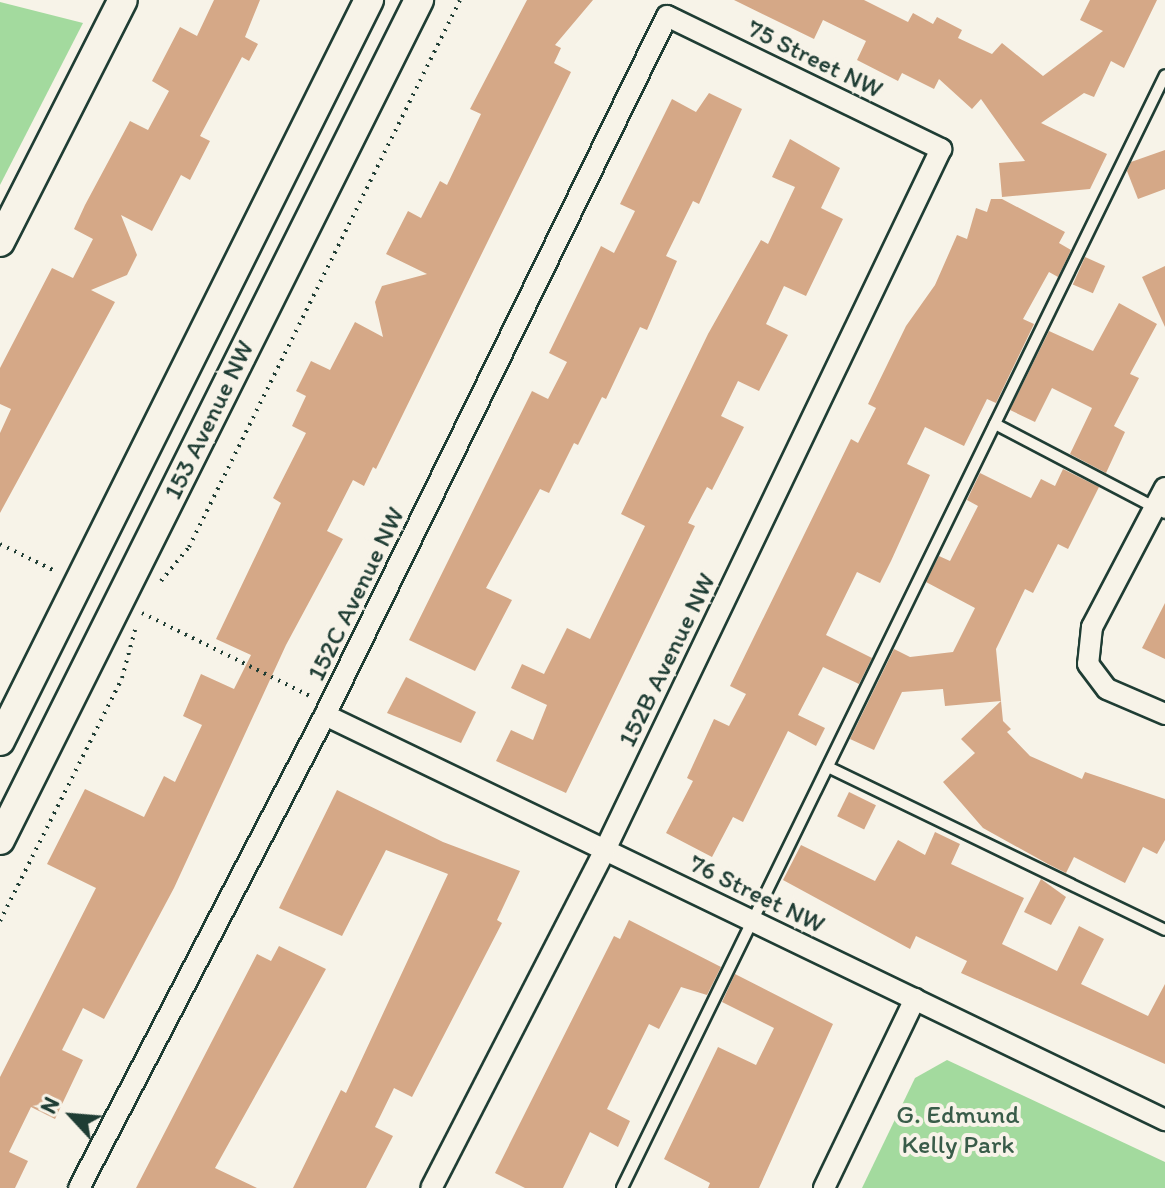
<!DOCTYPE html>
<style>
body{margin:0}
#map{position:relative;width:1165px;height:1188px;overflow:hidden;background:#f7f3e8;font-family:Itim,sans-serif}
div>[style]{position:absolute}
.green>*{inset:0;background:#a3da9e}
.building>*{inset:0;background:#d5a887;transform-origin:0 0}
.path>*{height:4px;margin-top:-2px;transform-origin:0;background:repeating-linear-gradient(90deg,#1f3d34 0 2px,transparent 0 8px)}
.roads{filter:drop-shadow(2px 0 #1f3d34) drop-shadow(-2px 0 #1f3d34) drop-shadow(0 2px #1f3d34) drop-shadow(0 -2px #1f3d34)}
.lane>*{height:10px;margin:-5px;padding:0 5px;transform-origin:5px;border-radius:5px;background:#f7f3e8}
.street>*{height:20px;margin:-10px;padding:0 10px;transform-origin:10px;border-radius:10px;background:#f7f3e8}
.secondary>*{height:28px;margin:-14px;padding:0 14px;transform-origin:14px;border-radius:14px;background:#f7f3e8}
span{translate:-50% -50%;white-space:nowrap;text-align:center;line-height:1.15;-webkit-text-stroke:8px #f7f3e8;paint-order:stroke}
.street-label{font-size:26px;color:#1f3d34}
.park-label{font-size:26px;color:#395c49}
.north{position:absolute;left:32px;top:1076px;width:80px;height:80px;-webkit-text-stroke:6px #f7f3e8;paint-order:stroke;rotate:296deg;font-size:22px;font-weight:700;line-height:32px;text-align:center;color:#1f3d34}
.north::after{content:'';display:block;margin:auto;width:28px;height:36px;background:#1f3d34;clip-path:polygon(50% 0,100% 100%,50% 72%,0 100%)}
</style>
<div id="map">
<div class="green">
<i style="clip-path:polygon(0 2px,83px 23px,0 185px)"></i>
<i style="clip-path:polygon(947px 1060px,1165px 1162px,1165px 1188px,862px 1188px,915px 1078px)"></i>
</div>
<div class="building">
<i style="clip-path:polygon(214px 0,260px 0,245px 37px,258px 44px,249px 61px,242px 57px,200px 136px,210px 141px,190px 180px,181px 175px,152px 231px,121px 215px,137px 255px,127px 275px,91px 290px,115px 302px,0 513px,0 433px,11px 409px,0 404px,0 368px,52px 268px,73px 278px,93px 239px,74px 229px,85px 205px,130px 121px,148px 130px,169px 91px,152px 81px,180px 27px,197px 36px)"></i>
<i style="clip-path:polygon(527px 0,593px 0,555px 45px,561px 48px,554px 63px,571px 72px,376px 469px,373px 467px,364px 486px,353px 480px,327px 531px,343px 539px,286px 645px,174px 888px,104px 1019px,83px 1008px,62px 1050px,83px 1060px,55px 1119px,31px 1107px,9px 1152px,28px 1161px,15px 1188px,0 1188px,0 1077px,96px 888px,47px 864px,85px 789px,144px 817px,164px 776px,175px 782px,202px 725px,183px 716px,201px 674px,234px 689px,251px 655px,216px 639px,281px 503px,273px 498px,306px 433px,292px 426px,306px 396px,296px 391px,311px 361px,330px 370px,355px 322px,383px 337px,375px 302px,382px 286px,427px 274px,386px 254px,408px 211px,421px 218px,440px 181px,447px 185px,481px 114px,470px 109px)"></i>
<i style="clip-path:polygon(734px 0,864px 0,908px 22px,913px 13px,933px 24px,937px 17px,962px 30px,958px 38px,992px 54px,1002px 43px,1043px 76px,1103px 31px,1080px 20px,1090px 0,1157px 0,1124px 68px,1111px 61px,1094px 97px,1084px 93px,1041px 123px,1107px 154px,1090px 189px,1002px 197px,999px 163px,1025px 161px,981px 99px,972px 109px,939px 79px,934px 89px,902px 73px,898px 81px,857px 60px,866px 41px,823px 20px,814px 39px)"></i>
<i style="clip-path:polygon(709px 93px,742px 109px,699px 204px,693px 201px,666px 256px,677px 261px,647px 330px,640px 327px,606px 399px,602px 397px,578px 445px,574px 443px,549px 493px,540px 489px,486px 588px,512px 600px,475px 671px,409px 640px,532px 391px,548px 399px,567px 362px,549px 353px,601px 246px,614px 253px,635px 211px,620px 204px,672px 99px,696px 112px)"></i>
<i style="clip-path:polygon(790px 139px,840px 168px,821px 208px,843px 219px,806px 296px,784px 286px,766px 324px,788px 335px,759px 391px,738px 381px,721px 416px,744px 427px,712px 490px,707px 487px,688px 523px,695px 526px,566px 793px,496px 761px,511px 730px,533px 740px,547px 705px,511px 688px,522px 664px,544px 674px,567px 628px,590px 639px,645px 526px,621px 514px,708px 334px,761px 240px,768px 244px,795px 187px,772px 177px)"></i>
<i style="clip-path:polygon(1165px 150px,1165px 189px,1138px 199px,1127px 171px,1131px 162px)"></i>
<i style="clip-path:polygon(991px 199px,1002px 199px,1065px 232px,1059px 243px,1071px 250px,1058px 277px,1049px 272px,1023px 319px,1034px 324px,996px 403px,987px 399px,964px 446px,925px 427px,907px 464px,930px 475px,891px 561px,880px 583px,857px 572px,826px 635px,872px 658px,859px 684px,823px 667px,798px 715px,825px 728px,816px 746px,788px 731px,743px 822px,733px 817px,712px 857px,666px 833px,693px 781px,687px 778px,714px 719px,729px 726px,746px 694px,730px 686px,851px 439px,858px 443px,876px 408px,868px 404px,906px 326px,935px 285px,957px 235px,967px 239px,976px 208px,987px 212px)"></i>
<i style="left:1085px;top:257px;width:22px;height:30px;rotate:24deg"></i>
<i style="clip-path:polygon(1165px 266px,1165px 327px,1142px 277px)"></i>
<i style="clip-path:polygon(1119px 303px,1157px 324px,1130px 374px,1139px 378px,1114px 426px,1125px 432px,1106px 473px,1070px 454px,1092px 408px,1052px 388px,1035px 422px,1010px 410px,1049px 331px,1093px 351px)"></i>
<i style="clip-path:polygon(1063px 469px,1099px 487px,1068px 549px,1058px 544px,1033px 593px,1025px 589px,996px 649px,1001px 701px,945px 706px,943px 689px,902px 692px,874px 750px,850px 739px,894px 649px,910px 657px,953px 652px,975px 608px,926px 582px,939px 556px,950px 561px,978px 506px,967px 500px,980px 473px,1031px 498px,1041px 479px,1055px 486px)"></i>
<i style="clip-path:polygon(1165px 603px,1165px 659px,1142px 648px)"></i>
<i style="clip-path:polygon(406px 677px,476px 712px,461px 743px,387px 713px)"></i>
<i style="clip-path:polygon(1001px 701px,1003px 721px,1011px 729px,1007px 732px,1030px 756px,1082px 779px,1085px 772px,1165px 799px,1165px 840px,1157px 854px,1143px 847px,1125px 883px,1074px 857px,1066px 873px,1048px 864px,983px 828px,943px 782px,975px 753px,961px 739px)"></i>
<i style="clip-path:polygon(337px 790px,443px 842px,520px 871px,497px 920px,502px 923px,412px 1097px,394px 1088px,375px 1127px,393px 1136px,366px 1188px,293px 1188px,341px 1090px,346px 1093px,448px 874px,386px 850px,342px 936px,279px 908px)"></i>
<i style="left:849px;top:792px;width:30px;height:27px;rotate:26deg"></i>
<i style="clip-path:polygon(935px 832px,960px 844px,951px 864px,1024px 898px,1002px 944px,1057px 971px,1079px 926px,1104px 939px,1081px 984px,1148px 1016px,1165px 984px,1165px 1064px,961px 973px,967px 961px,916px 936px,910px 949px,783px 880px,801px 845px,875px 881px,898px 840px,925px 855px)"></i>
<i style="clip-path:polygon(1041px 879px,1066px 897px,1051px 925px,1024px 912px)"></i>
<i style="clip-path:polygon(629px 920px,721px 967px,707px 995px,681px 987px,659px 1029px,649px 1024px,607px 1109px,630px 1121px,618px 1147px,590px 1132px,563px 1188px,525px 1188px,495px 1173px,614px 936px,620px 939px)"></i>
<i style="clip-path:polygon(279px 946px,326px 969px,215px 1168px,257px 1188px,136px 1188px,257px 954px,271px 961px)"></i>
<i style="clip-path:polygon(735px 974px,833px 1024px,759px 1188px,708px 1188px,710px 1183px,664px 1159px,718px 1047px,756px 1065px,774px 1028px,722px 1002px)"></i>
</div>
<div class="path">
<i style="left:0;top:544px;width:61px;rotate:26.1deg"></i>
<i style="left:161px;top:581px;width:44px;rotate:-50.5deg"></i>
<i style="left:189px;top:547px;width:610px;rotate:-63.64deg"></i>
<i style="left:142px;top:613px;width:187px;rotate:26.3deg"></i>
<i style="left:0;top:921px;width:272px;rotate:-63.3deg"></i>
<i style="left:122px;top:678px;width:50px;rotate:-74.8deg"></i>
</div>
<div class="roads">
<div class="lane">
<i style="left:995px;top:424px;width:192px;rotate:27.6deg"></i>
<i style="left:828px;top:767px;width:374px;rotate:25.8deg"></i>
<i style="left:622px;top:1188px;width:1238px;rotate:-63.99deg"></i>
</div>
<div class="street">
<i style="left:1165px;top:488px;width:157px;rotate:117.7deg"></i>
<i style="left:1092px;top:627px;width:37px;rotate:96deg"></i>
<i style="left:1088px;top:664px;width:31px;rotate:53deg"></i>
<i style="left:1107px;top:689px;width:63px;rotate:23.3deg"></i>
<i style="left:325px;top:715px;width:933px;rotate:25.74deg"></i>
<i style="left:79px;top:1188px;width:533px;rotate:-62.52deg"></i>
<i style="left:325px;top:715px;width:778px;rotate:-63.93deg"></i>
<i style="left:667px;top:16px;width:305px;rotate:25.9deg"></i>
<i style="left:941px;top:149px;width:777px;rotate:115.61deg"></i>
<i style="left:605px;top:850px;width:380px;rotate:117.2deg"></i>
<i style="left:824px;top:1188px;width:210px;rotate:-64.3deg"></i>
</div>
<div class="secondary">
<i style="left:0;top:242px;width:271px;rotate:-63.1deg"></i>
<i style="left:0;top:741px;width:828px;rotate:-63.53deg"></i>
<i style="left:0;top:840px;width:939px;rotate:-63.49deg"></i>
</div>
</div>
<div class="street-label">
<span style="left:815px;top:59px;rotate:26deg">75 Street NW</span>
<span style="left:209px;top:420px;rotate:-64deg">153 Avenue NW</span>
<span style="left:356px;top:594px;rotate:-64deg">152C Avenue NW</span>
<span style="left:667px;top:660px;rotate:-64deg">152B Avenue NW</span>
<span style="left:757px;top:894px;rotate:26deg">76 Street NW</span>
</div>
<div class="park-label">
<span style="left:958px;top:1130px">G. Edmund<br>Kelly Park</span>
</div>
<div class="north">N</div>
</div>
